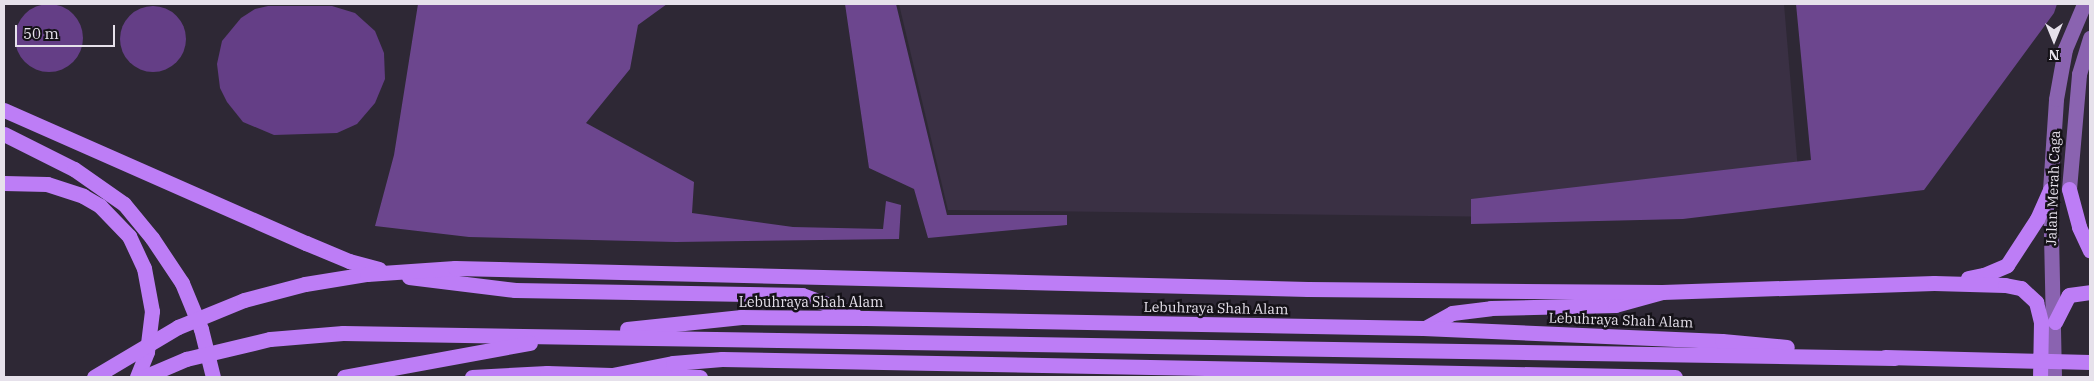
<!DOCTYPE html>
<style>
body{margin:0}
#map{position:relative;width:2094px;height:381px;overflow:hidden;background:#2e2835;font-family:"IBM Plex Serif",serif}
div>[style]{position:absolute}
.built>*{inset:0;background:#3a3044}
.forest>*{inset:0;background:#6c468e}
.water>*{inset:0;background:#643e86}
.round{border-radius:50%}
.secondary>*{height:15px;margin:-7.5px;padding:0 7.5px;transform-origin:7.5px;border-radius:7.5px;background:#8a63b0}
.highway>*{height:15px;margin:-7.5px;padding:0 7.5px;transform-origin:7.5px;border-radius:7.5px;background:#bd7df6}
span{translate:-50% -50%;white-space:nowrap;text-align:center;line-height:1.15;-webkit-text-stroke:5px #151218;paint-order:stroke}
.street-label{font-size:14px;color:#e6e1eb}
.frame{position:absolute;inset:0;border:5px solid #e6e1eb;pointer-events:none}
.north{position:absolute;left:2029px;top:15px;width:50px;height:50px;-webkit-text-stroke:4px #151218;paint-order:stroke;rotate:180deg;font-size:14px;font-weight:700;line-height:20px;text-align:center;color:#e6e1eb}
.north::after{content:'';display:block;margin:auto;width:18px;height:22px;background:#e6e1eb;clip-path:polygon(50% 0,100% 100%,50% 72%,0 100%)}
.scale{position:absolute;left:15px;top:25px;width:100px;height:22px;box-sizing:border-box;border:2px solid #e6e1eb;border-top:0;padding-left:6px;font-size:15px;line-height:18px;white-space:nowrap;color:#e6e1eb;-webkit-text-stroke:4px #151218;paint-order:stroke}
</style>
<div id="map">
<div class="built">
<i style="clip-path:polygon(899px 4px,1784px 4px,1800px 194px,1511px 217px,948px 210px)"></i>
</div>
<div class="forest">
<i style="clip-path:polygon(418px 4px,667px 4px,638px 25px,630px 69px,586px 123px,694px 182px,692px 213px,793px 227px,883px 229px,886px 201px,901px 205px,899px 239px,676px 242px,469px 237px,375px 226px,394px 155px)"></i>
<i style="clip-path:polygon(845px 4px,896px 4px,947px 215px,1067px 215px,1067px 225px,928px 238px,914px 189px,869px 168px)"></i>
<i style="clip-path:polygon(1796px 4px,2057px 4px,2054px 13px,1924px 190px,1683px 219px,1471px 224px,1471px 199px,1811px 160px)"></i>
</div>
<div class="water">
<i class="round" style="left:15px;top:4px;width:68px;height:68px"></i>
<i class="round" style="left:120px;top:6px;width:66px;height:66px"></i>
<i style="clip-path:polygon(268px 6px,332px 6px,355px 13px,375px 31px,384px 53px,385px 79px,375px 103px,357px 124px,337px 133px,274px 135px,243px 122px,227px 102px,220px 88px,217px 64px,222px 41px,241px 18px,255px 9px)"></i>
</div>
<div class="secondary">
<i style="left:2069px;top:189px;width:115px;rotate:-85deg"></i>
<i style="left:2079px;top:74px;width:38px;rotate:-73deg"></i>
<i style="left:2054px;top:377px;width:187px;rotate:-91.2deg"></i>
<i style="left:2050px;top:190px;width:91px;rotate:-86.2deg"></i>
<i style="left:2056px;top:99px;width:51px;rotate:-79.8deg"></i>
<i style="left:2065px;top:49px;width:49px;rotate:-67.1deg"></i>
</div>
<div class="highway">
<i style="left:4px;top:110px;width:330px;rotate:23.8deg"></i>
<i style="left:306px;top:243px;width:47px;rotate:22.7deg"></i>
<i style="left:349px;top:261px;width:31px;rotate:15deg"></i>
<i style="left:4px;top:134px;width:78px;rotate:26.6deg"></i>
<i style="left:74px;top:169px;width:61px;rotate:35deg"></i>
<i style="left:124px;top:204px;width:44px;rotate:50.5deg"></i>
<i style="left:152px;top:238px;width:54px;rotate:56.3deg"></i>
<i style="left:182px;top:283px;width:50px;rotate:67.6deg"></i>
<i style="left:201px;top:329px;width:49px;rotate:76deg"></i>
<i style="left:4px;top:183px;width:43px;rotate:1.3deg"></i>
<i style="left:47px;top:184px;width:38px;rotate:18deg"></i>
<i style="left:83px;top:196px;width:20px;rotate:30deg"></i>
<i style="left:100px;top:206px;width:42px;rotate:46deg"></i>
<i style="left:129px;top:236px;width:35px;rotate:65deg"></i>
<i style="left:144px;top:268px;width:44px;rotate:79.5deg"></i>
<i style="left:152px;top:311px;width:41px;rotate:97deg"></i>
<i style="left:147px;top:352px;width:27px;rotate:112deg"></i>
<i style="left:2069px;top:189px;width:39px;rotate:75deg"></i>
<i style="left:2079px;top:227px;width:26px;rotate:65deg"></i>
<i style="left:409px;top:277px;width:107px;rotate:7deg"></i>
<i style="left:515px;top:290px;width:287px;rotate:1deg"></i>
<i style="left:802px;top:295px;width:55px;rotate:20.1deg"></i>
<i style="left:1968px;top:278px;width:16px;rotate:-11deg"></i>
<i style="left:1984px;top:275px;width:25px;rotate:-23deg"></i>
<i style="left:2007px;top:265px;width:55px;rotate:-56.9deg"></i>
<i style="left:2037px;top:219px;width:32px;rotate:-66deg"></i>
<i style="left:2055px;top:322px;width:30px;rotate:-63deg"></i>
<i style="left:2069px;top:295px;width:21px;rotate:-8deg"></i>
<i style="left:1425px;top:328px;width:31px;rotate:-29deg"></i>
<i style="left:1452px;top:313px;width:39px;rotate:-7deg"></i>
<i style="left:1491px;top:308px;width:124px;rotate:-1.4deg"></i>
<i style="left:1615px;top:305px;width:49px;rotate:-15.5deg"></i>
<i style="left:1662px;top:292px;width:272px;rotate:-1.9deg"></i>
<i style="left:1934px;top:283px;width:71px;rotate:1.6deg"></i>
<i style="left:2005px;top:285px;width:16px;rotate:11deg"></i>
<i style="left:2021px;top:288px;width:21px;rotate:43deg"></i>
<i style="left:2036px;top:302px;width:21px;rotate:76deg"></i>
<i style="left:2041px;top:322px;width:55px;rotate:91deg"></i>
<i style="left:627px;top:329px;width:115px;rotate:-6deg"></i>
<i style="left:741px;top:317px;width:125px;rotate:0.5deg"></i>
<i style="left:866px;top:318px;width:557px;rotate:1.03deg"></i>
<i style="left:1423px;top:328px;width:299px;rotate:2.5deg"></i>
<i style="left:1722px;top:341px;width:65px;rotate:5.3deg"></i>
<i style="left:1885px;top:357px;width:205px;rotate:1.4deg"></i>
<i style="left:639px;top:375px;width:61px;rotate:1.9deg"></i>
<i style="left:94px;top:377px;width:98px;rotate:-30.8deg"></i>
<i style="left:178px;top:327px;width:71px;rotate:-22.2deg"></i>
<i style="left:244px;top:300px;width:63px;rotate:-14.7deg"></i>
<i style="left:305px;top:284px;width:63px;rotate:-9.2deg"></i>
<i style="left:367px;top:274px;width:88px;rotate:-3.9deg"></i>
<i style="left:455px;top:268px;width:853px;rotate:1.41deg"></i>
<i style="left:1308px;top:289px;width:354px;rotate:0.5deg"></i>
<i style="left:144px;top:377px;width:46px;rotate:-23.2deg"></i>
<i style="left:186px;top:359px;width:86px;rotate:-13.4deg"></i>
<i style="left:270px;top:339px;width:73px;rotate:-4.7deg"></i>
<i style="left:343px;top:333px;width:1552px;rotate:0.92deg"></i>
<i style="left:344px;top:377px;width:189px;rotate:-10.4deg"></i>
<i style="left:472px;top:377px;width:75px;rotate:-3.1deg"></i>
<i style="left:547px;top:373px;width:64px;rotate:1.8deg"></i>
<i style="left:602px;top:377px;width:72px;rotate:-11.2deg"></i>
<i style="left:673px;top:363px;width:49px;rotate:-4.7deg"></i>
<i style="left:722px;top:359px;width:953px;rotate:1.08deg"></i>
</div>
<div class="street-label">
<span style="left:2053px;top:188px;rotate:-88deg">Jalan Merah Caga</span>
<span style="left:811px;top:302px">Lebuhraya Shah Alam</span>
<span style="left:1216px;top:308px;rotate:1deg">Lebuhraya Shah Alam</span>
<span style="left:1621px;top:320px;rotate:2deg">Lebuhraya Shah Alam</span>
</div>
<div class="frame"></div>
<div class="north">N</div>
<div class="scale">50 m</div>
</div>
